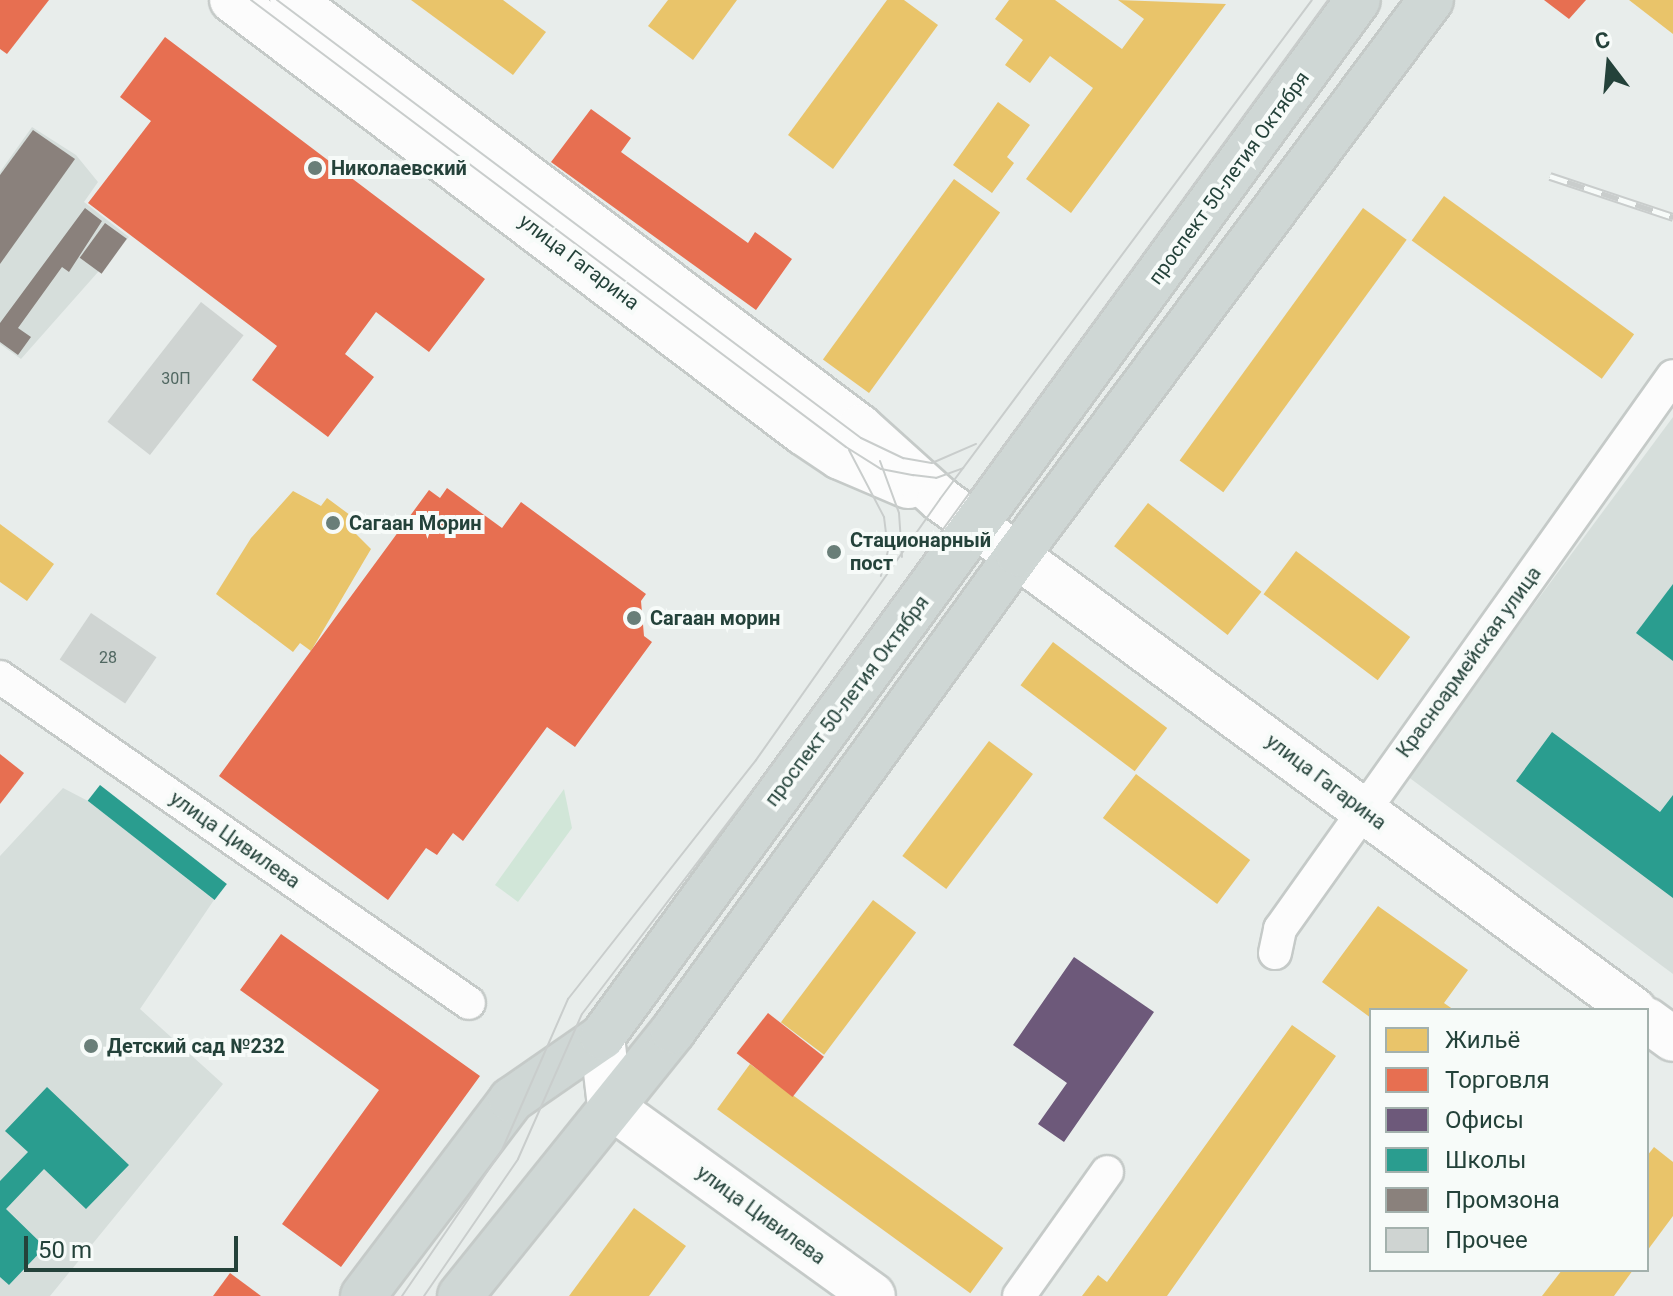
<!DOCTYPE html>
<meta charset="utf-8">
<style>
body{margin:0}
#map{position:relative;width:1673px;height:1296px;overflow:hidden;background:#e8edeb;font-family:Roboto,sans-serif}
div>[style]{position:absolute}
.built>*{inset:0;background:#d6dedb}
.green>*{inset:0;background:#d1e6d8}
.homes>*{inset:0;background:#e9c46a;transform-origin:0 0}
.shops>*{inset:0;background:#e76f51;transform-origin:0 0}
.offices>*{inset:0;background:#6d597a}
.schools>*{inset:0;background:#2a9d8f;transform-origin:0 0}
.industry>*{inset:0;background:#8a817c;transform-origin:0 0}
.building>*{inset:0;background:#cfd4d2;transform-origin:0 0}
.roads{filter:drop-shadow(2px 0 #c5cac8) drop-shadow(-2px 0 #c5cac8) drop-shadow(0 2px #c5cac8) drop-shadow(0 -2px #c5cac8)}
.street>*{height:32px;margin:-16px;padding:0 16px;transform-origin:16px;border-radius:16px;background:#fcfcfc}
.secondary>*{height:44px;margin:-22px;padding:0 22px;transform-origin:22px;border-radius:22px;background:#fcfcfc}
.primary>*{height:44px;margin:-22px;padding:0 22px;transform-origin:22px;border-radius:22px;background:#cfd7d5}
.tram>*{height:2px;margin:-1px;padding:0 1px;transform-origin:1px;border-radius:1px;background:#c9cdcc}
.rail>*{height:9px;margin-top:-4.5px;transform-origin:0;background:repeating-linear-gradient(90deg,#f7fbf9 0 18px,#c9cdcc 0 36px);box-sizing:border-box;border-block:2px solid #c9cdcc}
.dots>*{width:22px;height:22px;translate:-50% -50%;box-sizing:border-box;border:4px solid #f7fbf9;border-radius:50%}
span{translate:-50% -50%;white-space:nowrap;text-align:center;line-height:1.15;-webkit-text-stroke:8px #f7fbf9;paint-order:stroke}
.number-label{font-size:16px;color:#506761}
.number-label span{-webkit-text-stroke-width:0}
.poi-label{font-size:20px;color:#24423a;font-weight:700}
.left{translate:0 -50%;text-align:left}
.street-label{font-size:20px;color:#24423a}
.legend{position:absolute;left:1369px;top:1008px;width:280px;height:264px;box-sizing:border-box;background:#f7fbf9;border:2px solid #a3b1ad;margin:0;padding:10px 14px;list-style:none;font-size:24px;color:#24423a}
.legend li{display:flex;align-items:center;gap:16px;height:40px}
.legend b{width:40px;border:2px solid #a3b1ad}
.north{position:absolute;left:1569px;top:24px;width:80px;height:80px;-webkit-text-stroke:6px #f7fbf9;paint-order:stroke;rotate:344deg;font-size:22px;font-weight:700;line-height:32px;text-align:center;color:#24423a}
.north::after{content:'';display:block;margin:auto;width:28px;height:36px;background:#24423a;clip-path:polygon(50% 0,100% 100%,50% 72%,0 100%)}
.scale{position:absolute;left:24px;top:1236px;width:214px;height:36px;box-sizing:border-box;border:4px solid #24423a;border-top:0;padding-left:10px;font-size:24px;line-height:28px;white-space:nowrap;color:#24423a;-webkit-text-stroke:6px #f7fbf9;paint-order:stroke}
</style>
<div id="map">
<div class="built">
<i style="clip-path:polygon(32px 127px,76px 155px,98px 182px,84px 202px,129px 237px,21px 359px,0 344px,0 172px)"></i>
<i style="clip-path:polygon(1673px 417px,1673px 974px,1407px 776px)"></i>
<i style="clip-path:polygon(63px 788px,88px 801px,214px 900px,140px 1009px,223px 1084px,50px 1296px,0 1296px,0 856px)"></i>
</div>
<div class="green">
<i style="clip-path:polygon(564px 789px,572px 828px,518px 902px,495px 885px)"></i>
</div>
<div class="homes">
<i style="clip-path:polygon(411px 0,503px 0,546px 32px,513px 75px)"></i>
<i style="clip-path:polygon(668px 0,737px 0,693px 60px,648px 26px)"></i>
<i style="clip-path:polygon(887px 0,904px 0,938px 25px,833px 169px,788px 135px)"></i>
<i style="clip-path:polygon(1009px 0,1055px 0,1122px 49px,1144px 19px,1118px 0,1226px 4px,1071px 213px,1026px 179px,1093px 88px,1050px 56px,1030px 83px,1005px 65px,1023px 40px,995px 19px)"></i>
<i style="clip-path:polygon(1629px 0,1673px 0,1673px 34px)"></i>
<i style="clip-path:polygon(998px 102px,1030px 125px,1007px 157px,1014px 163px,992px 193px,953px 165px)"></i>
<i style="left:954px;top:179px;width:57px;height:223px;rotate:36deg"></i>
<i style="left:1444px;top:196px;width:235px;height:55px;rotate:36deg"></i>
<i style="left:1363px;top:208px;width:54px;height:312px;rotate:36deg"></i>
<i style="clip-path:polygon(293px 491px,321px 506px,327px 498px,354px 518px,348px 526px,371px 549px,311px 651px,300px 643px,293px 652px,216px 594px,251px 538px)"></i>
<i style="left:1148px;top:503px;width:144px;height:55px;rotate:38deg"></i>
<i style="clip-path:polygon(0 524px,54px 564px,27px 601px,0 582px)"></i>
<i style="left:1296px;top:551px;width:143px;height:54px;rotate:37deg"></i>
<i style="left:1053px;top:642px;width:143px;height:54px;rotate:37deg"></i>
<i style="left:989px;top:741px;width:55px;height:144px;rotate:37deg"></i>
<i style="left:1136px;top:774px;width:143px;height:55px;rotate:37deg"></i>
<i style="left:873px;top:900px;width:54px;height:153px;rotate:37deg"></i>
<i style="clip-path:polygon(1378px 906px,1468px 970px,1444px 1003px,1454px 1010px,1371px 1010px,1371px 1018px,1322px 982px)"></i>
<i style="clip-path:polygon(1292px 1025px,1336px 1056px,1167px 1296px,1082px 1296px,1098px 1275px,1107px 1282px)"></i>
<i style="left:750px;top:1064px;width:313px;height:56px;rotate:36deg"></i>
<i style="clip-path:polygon(1654px 1147px,1673px 1162px,1673px 1216px,1647px 1251px,1647px 1156px)"></i>
<i style="clip-path:polygon(634px 1208px,686px 1246px,649px 1296px,569px 1296px)"></i>
<i style="clip-path:polygon(1562px 1270px,1633px 1270px,1614px 1296px,1542px 1296px)"></i>
</div>
<div class="shops">
<i style="clip-path:polygon(0 0,49px 0,7px 54px,0 49px)"></i>
<i style="clip-path:polygon(1544px 0,1586px 0,1569px 19px)"></i>
<i style="clip-path:polygon(165px 37px,485px 279px,429px 352px,376px 312px,345px 354px,374px 377px,328px 437px,252px 380px,277px 346px,88px 203px,151px 121px,120px 97px)"></i>
<i style="clip-path:polygon(591px 109px,631px 138px,621px 152px,748px 243px,755px 232px,792px 259px,756px 310px,551px 162px)"></i>
<i style="clip-path:polygon(447px 488px,502px 528px,521px 502px,646px 594px,641px 601px,644px 636px,652px 642px,575px 747px,547px 727px,463px 841px,453px 833px,437px 855px,426px 848px,388px 900px,219px 776px,429px 490px,440px 498px)"></i>
<i style="clip-path:polygon(0 754px,24px 773px,0 804px)"></i>
<i style="clip-path:polygon(281px 934px,480px 1076px,341px 1267px,282px 1224px,379px 1090px,240px 990px)"></i>
<i style="left:768px;top:1013px;width:71px;height:51px;rotate:38deg"></i>
<i style="clip-path:polygon(230px 1273px,261px 1296px,213px 1296px)"></i>
</div>
<div class="offices">
<i style="clip-path:polygon(1074px 957px,1154px 1012px,1064px 1142px,1038px 1124px,1067px 1083px,1013px 1045px)"></i>
</div>
<div class="schools">
<i style="clip-path:polygon(1673px 584px,1673px 661px,1636px 633px)"></i>
<i style="clip-path:polygon(1552px 732px,1660px 812px,1673px 795px,1673px 898px,1516px 781px)"></i>
<i style="left:100px;top:785px;width:161px;height:20px;rotate:38deg"></i>
<i style="clip-path:polygon(47px 1087px,129px 1165px,86px 1209px,44px 1169px,6px 1209px,45px 1247px,9px 1285px,0 1277px,0 1181px,28px 1152px,5px 1131px)"></i>
</div>
<div class="industry">
<i style="clip-path:polygon(33px 130px,75px 159px,0 264px,0 175px)"></i>
<i style="clip-path:polygon(85px 208px,102px 221px,69px 272px,62px 267px,18px 328px,31px 337px,18px 355px,0 342px,0 323px)"></i>
<i style="left:105px;top:223px;width:27px;height:43px;rotate:36deg"></i>
</div>
<div class="building">
<i style="left:201px;top:302px;width:54px;height:152px;rotate:38deg"></i>
<i style="left:91px;top:613px;width:79px;height:56px;rotate:34deg"></i>
</div>
<div class="roads">
<div class="street">
<i style="left:0;top:677px;width:571px;rotate:34.8deg"></i>
<i style="left:1275px;top:953px;width:25px;rotate:-78deg"></i>
<i style="left:1280px;top:929px;width:678px;rotate:-54.6deg"></i>
<i style="left:1019px;top:1296px;width:152px;rotate:-54.6deg"></i>
</div>
<div class="secondary">
<i style="left:232px;top:0;width:717px;rotate:37.13deg"></i>
<i style="left:804px;top:433px;width:43px;rotate:33.7deg"></i>
<i style="left:840px;top:457px;width:74px;rotate:23.1deg"></i>
<i style="left:292px;top:0;width:711px;rotate:36.93deg"></i>
<i style="left:860px;top:427px;width:108px;rotate:42deg"></i>
<i style="left:940px;top:499px;width:862px;rotate:36.36deg"></i>
<i style="left:1647px;top:1020px;width:32px;rotate:36deg"></i>
<i style="left:602px;top:1037px;width:69px;rotate:83.4deg"></i>
<i style="left:610px;top:1106px;width:324px;rotate:35.8deg"></i>
</div>
<div class="primary">
<i style="left:363px;top:1296px;width:246px;rotate:-52.9deg"></i>
<i style="left:511px;top:1100px;width:111px;rotate:-34.7deg"></i>
<i style="left:602px;top:1037px;width:1283px;rotate:-53.91deg"></i>
<i style="left:460px;top:1296px;width:340px;rotate:-51.2deg"></i>
<i style="left:673px;top:1031px;width:589px;rotate:-54.12deg"></i>
<i style="left:1018px;top:554px;width:691px;rotate:-53.3deg"></i>
</div>
</div>
<div class="tram">
<i style="left:251px;top:0;width:744px;rotate:36.92deg"></i>
<i style="left:846px;top:447px;width:41px;rotate:32.2deg"></i>
<i style="left:881px;top:469px;width:33px;rotate:11deg"></i>
<i style="left:913px;top:475px;width:23px;rotate:7deg"></i>
<i style="left:936px;top:478px;width:29px;rotate:-20deg"></i>
<i style="left:277px;top:0;width:730px;rotate:36.87deg"></i>
<i style="left:861px;top:438px;width:47px;rotate:25.5deg"></i>
<i style="left:903px;top:458px;width:29px;rotate:10deg"></i>
<i style="left:932px;top:463px;width:48px;rotate:-23.4deg"></i>
<i style="left:849px;top:450px;width:76px;rotate:62.4deg"></i>
<i style="left:884px;top:517px;width:34px;rotate:83deg"></i>
<i style="left:888px;top:551px;width:26px;rotate:106deg"></i>
<i style="left:880px;top:461px;width:55px;rotate:69.9deg"></i>
<i style="left:899px;top:513px;width:44px;rotate:86.1deg"></i>
<i style="left:402px;top:1296px;width:177px;rotate:-55.6deg"></i>
<i style="left:502px;top:1150px;width:165px;rotate:-66.4deg"></i>
<i style="left:568px;top:999px;width:304px;rotate:-51.8deg"></i>
<i style="left:756px;top:760px;width:319px;rotate:-54.8deg"></i>
<i style="left:940px;top:499px;width:622px;rotate:-53.3deg"></i>
<i style="left:424px;top:1296px;width:166px;rotate:-55.5deg"></i>
<i style="left:518px;top:1159px;width:158px;rotate:-66.2deg"></i>
<i style="left:582px;top:1014px;width:307px;rotate:-52.7deg"></i>
<i style="left:768px;top:770px;width:952px;rotate:-53.97deg"></i>
</div>
<div class="rail">
<i style="left:1550px;top:176px;width:130px;rotate:18.4deg"></i>
</div>
<div class="dots">
<i style="left:315px;top:168px;background:#697e78"></i>
<i style="left:333px;top:523px;background:#697e78"></i>
<i style="left:834px;top:552px;background:#697e78"></i>
<i style="left:634px;top:618px;background:#697e78"></i>
<i style="left:91px;top:1046px;background:#697e78"></i>
</div>
<div class="number-label">
<span style="left:176px;top:379px">30П</span>
<span style="left:108px;top:658px">28</span>
</div>
<div class="poi-label">
<span class="left" style="left:331px;top:168px">Николаевский</span>
<span class="left" style="left:349px;top:523px">Сагаан Морин</span>
<span class="left" style="left:850px;top:552px">Стационарный<br>пост</span>
<span class="left" style="left:650px;top:618px">Сагаан морин</span>
<span class="left" style="left:107px;top:1046px">Детский сад №232</span>
</div>
<div class="street-label">
<span style="left:1229px;top:178px;rotate:-54deg">проспект 50-летия Октября</span>
<span style="left:579px;top:262px;rotate:37deg">улица Гагарина</span>
<span style="left:1469px;top:662px;rotate:-54deg">Красноармейская улица</span>
<span style="left:847px;top:701px;rotate:-53deg">проспект 50-летия Октября</span>
<span style="left:1326px;top:782px;rotate:37deg">улица Гагарина</span>
<span style="left:235px;top:840px;rotate:35deg">улица Цивилева</span>
<span style="left:761px;top:1215px;rotate:36deg">улица Цивилева</span>
</div>
<ul class="legend">
<li><b style="height:22px;background:#e9c46a"></b>Жильё</li>
<li><b style="height:22px;background:#e76f51"></b>Торговля</li>
<li><b style="height:22px;background:#6d597a"></b>Офисы</li>
<li><b style="height:22px;background:#2a9d8f"></b>Школы</li>
<li><b style="height:22px;background:#8a817c"></b>Промзона</li>
<li><b style="height:22px;background:#cfd4d2"></b>Прочее</li>
</ul>
<div class="north">С</div>
<div class="scale">50 m</div>
</div>
